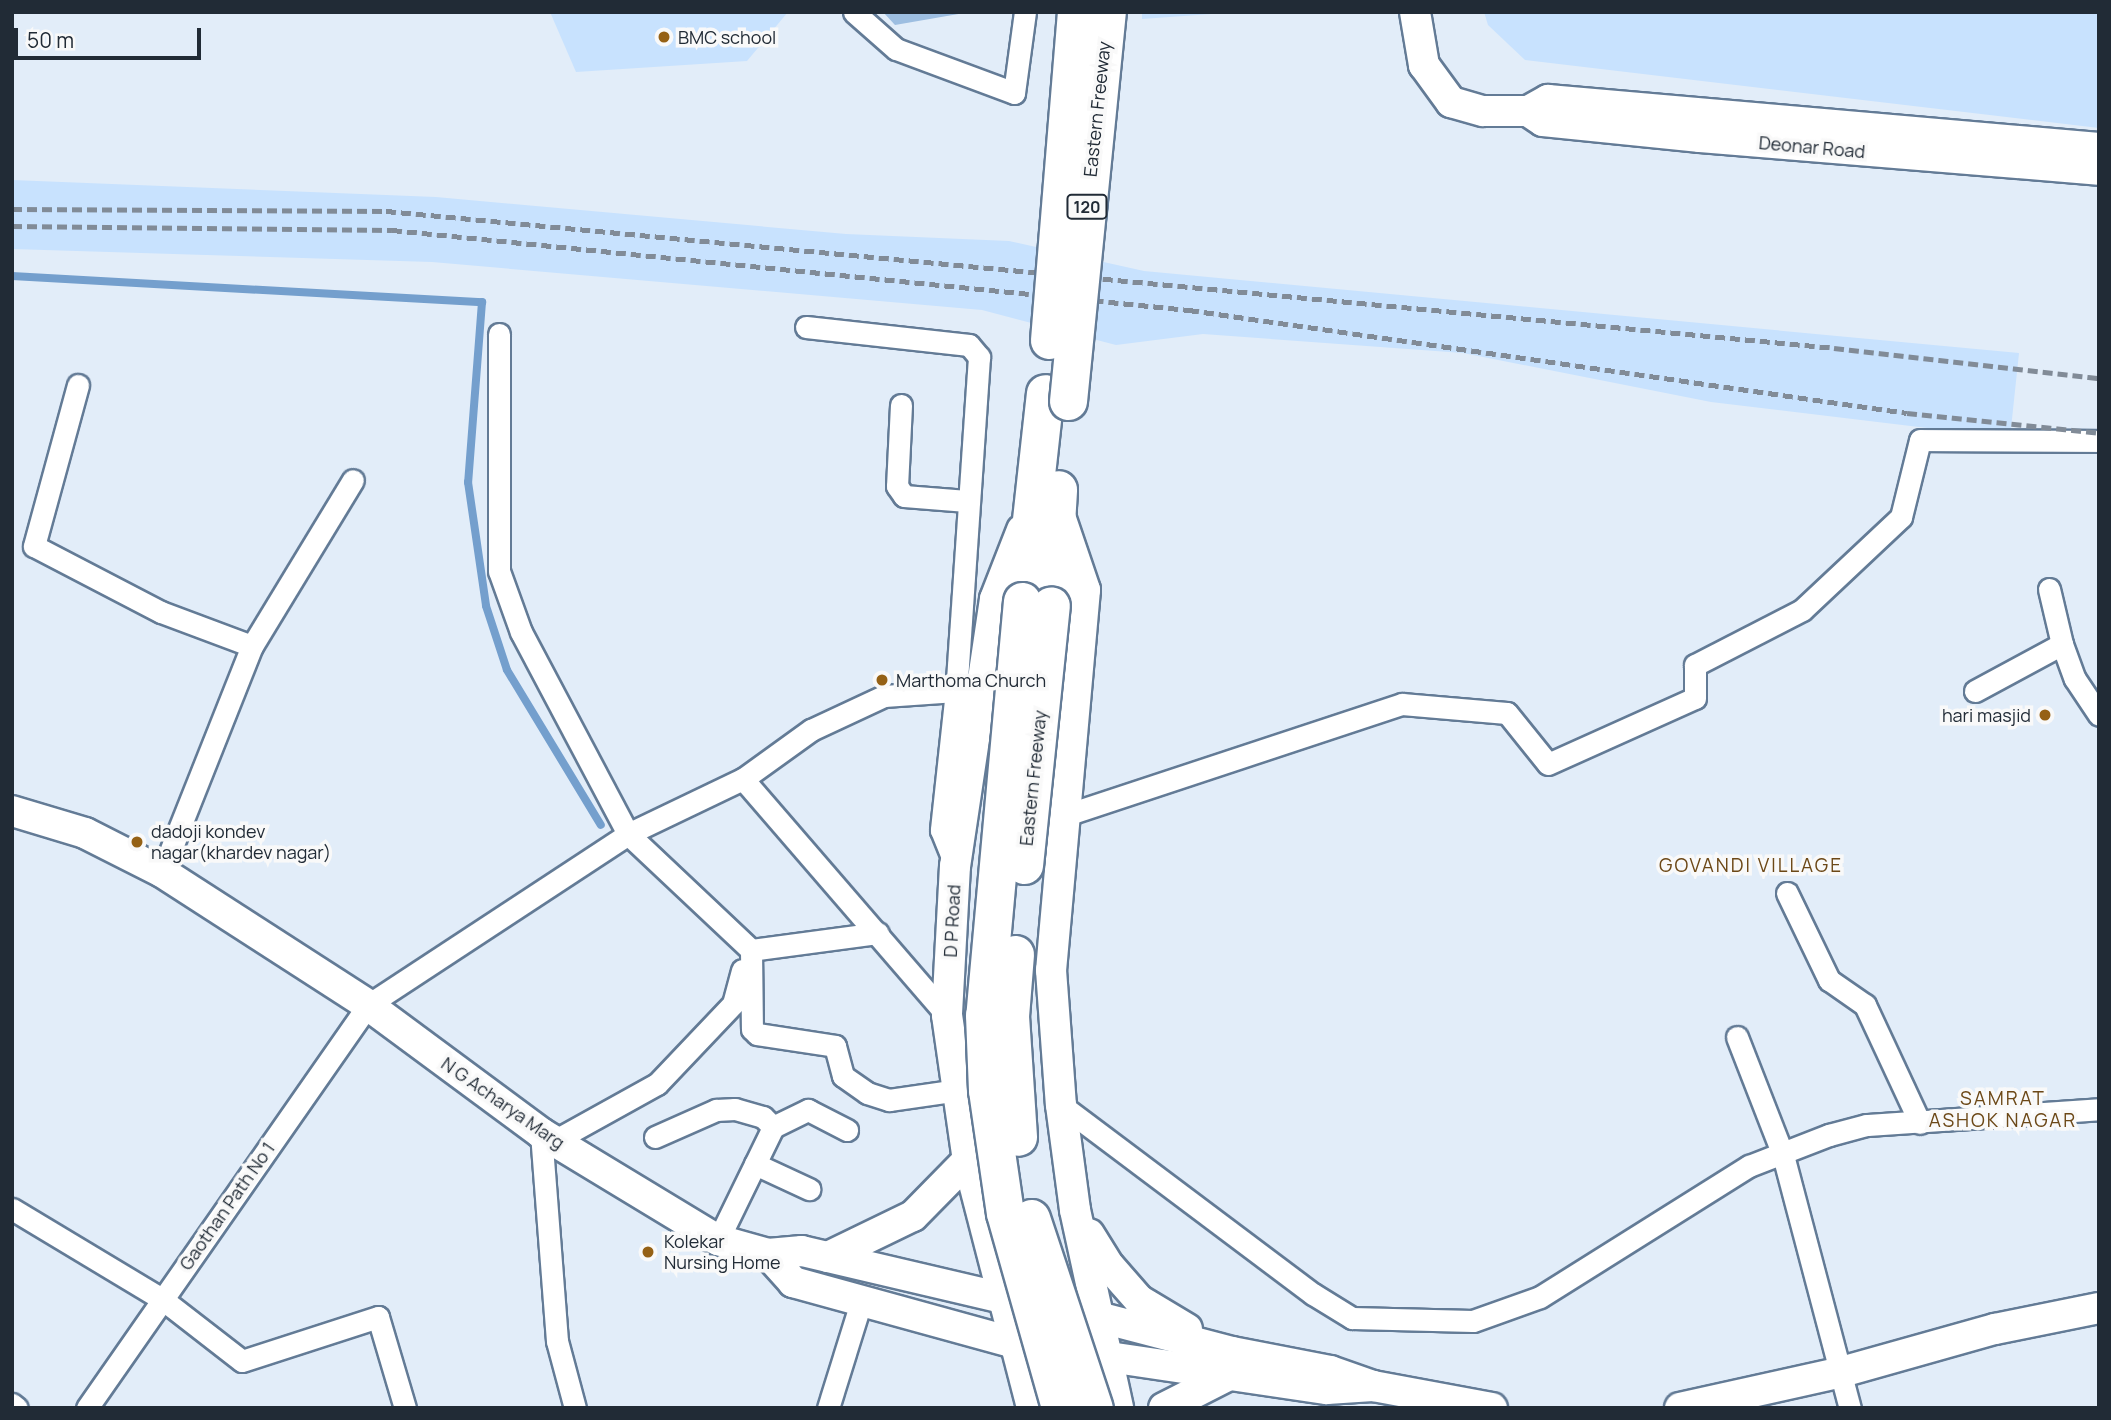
<!DOCTYPE html>
<style>
body{margin:0}
#map{position:relative;width:2111px;height:1420px;overflow:hidden;background:#e2edf9;font-family:Manrope,sans-serif}
div>[style]{position:absolute}
.built>*{inset:0;background:#c8e2fe}
.green>*{inset:0;background:#9dbee1}
.stream>*{height:8px;margin:-4px;padding:0 4px;transform-origin:4px;border-radius:4px;background:#749fcd}
.roads{filter:drop-shadow(2px 0 #637b96) drop-shadow(-2px 0 #637b96) drop-shadow(0 2px #637b96) drop-shadow(0 -2px #637b96)}
.street>*{height:21px;margin:-10.5px;padding:0 10.5px;transform-origin:10.5px;border-radius:10.5px;background:#fff}
.secondary>*{height:30px;margin:-15px;padding:0 15px;transform-origin:15px;border-radius:15px;background:#fff}
.highway>*{height:37px;margin:-18.5px;padding:0 18.5px;transform-origin:18.5px;border-radius:18.5px;background:#fff}
.rail>*{height:5px;margin-top:-2.5px;transform-origin:0;background:repeating-linear-gradient(90deg,#818b97 0 10px,transparent 0 15px)}
.bridges{filter:drop-shadow(2px 0 #637b96) drop-shadow(-2px 0 #637b96) drop-shadow(0 2px #637b96) drop-shadow(0 -2px #637b96)}
.highway-bridge>*{height:37px;margin:-18.5px;padding:0 18.5px;transform-origin:18.5px;border-radius:18.5px;background:#fff}
.dots>*{width:19px;height:19px;translate:-50% -50%;box-sizing:border-box;border:4px solid #f9f9f9;border-radius:50%}
span{translate:-50% -50%;white-space:nowrap;text-align:center;line-height:1.15;-webkit-text-stroke:7px #f9f9f9;paint-order:stroke}
.shield-label span{padding:2px 5px;background:#f9f9f9;border:2px solid;border-radius:5px;-webkit-text-stroke-width:0}
.shield-label{font-size:16px;color:#212b36;font-weight:700}
.poi-label{font-size:18px;color:#212b36}
.left{translate:0 -50%;text-align:left}
.right{translate:-100% -50%;text-align:right}
.street-label{font-size:18px;color:#212b36}
.neighbourhood-label{font-size:19px;color:#6c4817;letter-spacing:2px}
.frame{position:absolute;inset:0;border:14px solid #212b36;pointer-events:none}
.scale{position:absolute;left:14px;top:28px;width:187px;height:32px;box-sizing:border-box;border:4px solid #212b36;border-top:0;padding-left:9px;font-size:21px;line-height:24px;white-space:nowrap;color:#212b36;-webkit-text-stroke:5px #f9f9f9;paint-order:stroke}
</style>
<div id="map">
<div class="built">
<i style="clip-path:polygon(550px 12px,788px 12px,747px 61px,576px 72px)"></i>
<i style="clip-path:polygon(1142px 12px,1239px 12px,1142px 19px)"></i>
<i style="clip-path:polygon(1484px 12px,2099px 12px,2099px 128px,1525px 60px,1488px 25px)"></i>
<i style="clip-path:polygon(12px 180px,436px 197px,846px 234px,1009px 241px,1144px 271px,2019px 353px,2010px 438px,1711px 402px,1463px 353px,1203px 334px,1116px 345px,982px 310px,432px 262px,12px 249px)"></i>
</div>
<div class="green">
<i style="clip-path:polygon(883px 12px,970px 12px,895px 25px)"></i>
</div>
<div class="stream">
<i style="left:12px;top:276px;width:471px;rotate:3.2deg"></i>
<i style="left:482px;top:302px;width:181px;rotate:94.4deg"></i>
<i style="left:468px;top:482px;width:125px;rotate:81.7deg"></i>
<i style="left:486px;top:606px;width:67px;rotate:71.8deg"></i>
<i style="left:507px;top:670px;width:181px;rotate:58.8deg"></i>
</div>
<div class="roads">
<div class="street">
<i style="left:854px;top:12px;width:56px;rotate:41.4deg"></i>
<i style="left:896px;top:49px;width:126px;rotate:20.4deg"></i>
<i style="left:1014px;top:93px;width:82px;rotate:-82.3deg"></i>
<i style="left:806px;top:327px;width:164px;rotate:6.3deg"></i>
<i style="left:969px;top:345px;width:16px;rotate:50deg"></i>
<i style="left:979px;top:357px;width:335px;rotate:93.9deg"></i>
<i style="left:499px;top:334px;width:237px;rotate:90deg"></i>
<i style="left:499px;top:571px;width:65px;rotate:70.2deg"></i>
<i style="left:521px;top:632px;width:229px;rotate:62.1deg"></i>
<i style="left:628px;top:834px;width:169px;rotate:43.3deg"></i>
<i style="left:751px;top:950px;width:79px;rotate:89.3deg"></i>
<i style="left:752px;top:1029px;width:7px;rotate:45deg"></i>
<i style="left:757px;top:1034px;width:79px;rotate:8.7deg"></i>
<i style="left:835px;top:1046px;width:31px;rotate:75deg"></i>
<i style="left:843px;top:1076px;width:29px;rotate:35deg"></i>
<i style="left:867px;top:1093px;width:23px;rotate:18deg"></i>
<i style="left:889px;top:1100px;width:70px;rotate:-8.2deg"></i>
<i style="left:78px;top:385px;width:167px;rotate:105.3deg"></i>
<i style="left:34px;top:546px;width:143px;rotate:27.5deg"></i>
<i style="left:161px;top:612px;width:97px;rotate:20.5deg"></i>
<i style="left:901px;top:405px;width:81px;rotate:92.8deg"></i>
<i style="left:897px;top:486px;width:12px;rotate:55deg"></i>
<i style="left:904px;top:496px;width:63px;rotate:4.5deg"></i>
<i style="left:2049px;top:589px;width:57px;rotate:76.7deg"></i>
<i style="left:1975px;top:691px;width:99px;rotate:-28.4deg"></i>
<i style="left:2062px;top:644px;width:37px;rotate:70deg"></i>
<i style="left:2075px;top:679px;width:43px;rotate:56.3deg"></i>
<i style="left:743px;top:779px;width:84px;rotate:-35.8deg"></i>
<i style="left:811px;top:730px;width:81px;rotate:-25deg"></i>
<i style="left:884px;top:696px;width:72px;rotate:-4deg"></i>
<i style="left:956px;top:691px;width:140px;rotate:96.2deg"></i>
<i style="left:941px;top:830px;width:35px;rotate:68deg"></i>
<i style="left:1063px;top:816px;width:357px;rotate:-18.3deg"></i>
<i style="left:1402px;top:704px;width:105px;rotate:4.9deg"></i>
<i style="left:1507px;top:713px;width:65px;rotate:51.2deg"></i>
<i style="left:1548px;top:764px;width:161px;rotate:-24.2deg"></i>
<i style="left:1695px;top:698px;width:33px;rotate:-90deg"></i>
<i style="left:1695px;top:665px;width:120px;rotate:-27.2deg"></i>
<i style="left:1802px;top:610px;width:136px;rotate:-43.2deg"></i>
<i style="left:1901px;top:517px;width:79px;rotate:-76.1deg"></i>
<i style="left:1920px;top:440px;width:179px;rotate:0.3deg"></i>
<i style="left:162px;top:872px;width:243px;rotate:-68.3deg"></i>
<i style="left:252px;top:646px;width:194px;rotate:-58.7deg"></i>
<i style="left:1787px;top:893px;width:97px;rotate:64.2deg"></i>
<i style="left:1829px;top:980px;width:44px;rotate:34.8deg"></i>
<i style="left:1865px;top:1005px;width:130px;rotate:65deg"></i>
<i style="left:751px;top:950px;width:128px;rotate:-7.6deg"></i>
<i style="left:1737px;top:1037px;width:127px;rotate:68.7deg"></i>
<i style="left:1783px;top:1155px;width:262px;rotate:75.2deg"></i>
<i style="left:1061px;top:1105px;width:315px;rotate:36.9deg"></i>
<i style="left:1313px;top:1294px;width:46px;rotate:31.6deg"></i>
<i style="left:1352px;top:1318px;width:121px;rotate:1.4deg"></i>
<i style="left:1473px;top:1321px;width:71px;rotate:-19.7deg"></i>
<i style="left:1540px;top:1297px;width:247px;rotate:-32.1deg"></i>
<i style="left:1749px;top:1166px;width:86px;rotate:-21.2deg"></i>
<i style="left:1829px;top:1135px;width:39px;rotate:-15deg"></i>
<i style="left:1867px;top:1125px;width:233px;rotate:-3.9deg"></i>
<i style="left:541px;top:1133px;width:209px;rotate:85.6deg"></i>
<i style="left:557px;top:1341px;width:69px;rotate:75deg"></i>
<i style="left:655px;top:1137px;width:67px;rotate:-23.9deg"></i>
<i style="left:716px;top:1110px;width:19px;rotate:-3deg"></i>
<i style="left:735px;top:1109px;width:29px;rotate:16deg"></i>
<i style="left:763px;top:1117px;width:14px;rotate:45deg"></i>
<i style="left:554px;top:1141px;width:118px;rotate:-29deg"></i>
<i style="left:657px;top:1084px;width:110px;rotate:-46.5deg"></i>
<i style="left:733px;top:1004px;width:35px;rotate:-75deg"></i>
<i style="left:755px;top:1164px;width:60px;rotate:24.8deg"></i>
<i style="left:12px;top:1209px;width:175px;rotate:31deg"></i>
<i style="left:162px;top:1299px;width:101px;rotate:37.8deg"></i>
<i style="left:242px;top:1361px;width:143px;rotate:-17.9deg"></i>
<i style="left:378px;top:1317px;width:95px;rotate:73.5deg"></i>
<i style="left:718px;top:1240px;width:126px;rotate:-64deg"></i>
<i style="left:773px;top:1127px;width:39px;rotate:-26deg"></i>
<i style="left:808px;top:1110px;width:44px;rotate:27.1deg"></i>
<i style="left:12px;top:1404px;width:6px;rotate:39deg"></i>
<i style="left:87px;top:1408px;width:491px;rotate:-55.1deg"></i>
<i style="left:368px;top:1005px;width:311px;rotate:-33.3deg"></i>
<i style="left:628px;top:834px;width:127px;rotate:-25.6deg"></i>
<i style="left:743px;top:779px;width:312px;rotate:49.2deg"></i>
<i style="left:828px;top:1408px;width:111px;rotate:-72.7deg"></i>
</div>
<div class="secondary">
<i style="left:1415px;top:12px;width:54px;rotate:80.4deg"></i>
<i style="left:1424px;top:65px;width:46px;rotate:53.9deg"></i>
<i style="left:1451px;top:102px;width:33px;rotate:16deg"></i>
<i style="left:1483px;top:111px;width:45px"></i>
<i style="left:1528px;top:111px;width:23px;rotate:-29deg"></i>
<i style="left:1548px;top:100px;width:553px;rotate:4.98deg"></i>
<i style="left:1528px;top:111px;width:18px;rotate:34deg"></i>
<i style="left:1543px;top:121px;width:158px;rotate:5.8deg"></i>
<i style="left:1700px;top:137px;width:400px;rotate:4.7deg"></i>
<i style="left:1060px;top:516px;width:78px;rotate:71.3deg"></i>
<i style="left:1085px;top:590px;width:382px;rotate:95.1deg"></i>
<i style="left:1051px;top:970px;width:135px;rotate:85.8deg"></i>
<i style="left:1061px;top:1105px;width:106px;rotate:82.4deg"></i>
<i style="left:1075px;top:1210px;width:203px;rotate:77.7deg"></i>
<i style="left:1022px;top:530px;width:74px;rotate:111.4deg"></i>
<i style="left:995px;top:599px;width:270px;rotate:98.5deg"></i>
<i style="left:955px;top:866px;width:149px;rotate:93.1deg"></i>
<i style="left:947px;top:1015px;width:147px;rotate:81.8deg"></i>
<i style="left:968px;top:1160px;width:256px;rotate:75.5deg"></i>
<i style="left:12px;top:811px;width:76px;rotate:16.8deg"></i>
<i style="left:85px;top:833px;width:86px;rotate:26.9deg"></i>
<i style="left:162px;top:872px;width:245px;rotate:32.8deg"></i>
<i style="left:368px;top:1005px;width:215px;rotate:36.5deg"></i>
<i style="left:541px;top:1133px;width:207px;rotate:31.2deg"></i>
<i style="left:718px;top:1240px;width:52px;rotate:15.6deg"></i>
<i style="left:768px;top:1254px;width:38px;rotate:48deg"></i>
<i style="left:793px;top:1282px;width:229px;rotate:15.4deg"></i>
<i style="left:1014px;top:1343px;width:316px;rotate:8.4deg"></i>
<i style="left:1327px;top:1389px;width:46px;rotate:-3.7deg"></i>
<i style="left:1089px;top:1234px;width:39px;rotate:58deg"></i>
<i style="left:1110px;top:1267px;width:44px;rotate:48.7deg"></i>
<i style="left:1139px;top:1300px;width:56px;rotate:31.1deg"></i>
<i style="left:768px;top:1254px;width:34px;rotate:-5deg"></i>
<i style="left:802px;top:1251px;width:224px;rotate:13.2deg"></i>
<i style="left:828px;top:1257px;width:94px;rotate:-25.8deg"></i>
<i style="left:913px;top:1216px;width:78px;rotate:-45.5deg"></i>
<i style="left:1083px;top:1313px;width:154px;rotate:14.7deg"></i>
<i style="left:1232px;top:1352px;width:100px;rotate:11deg"></i>
<i style="left:1330px;top:1371px;width:46px;rotate:19.2deg"></i>
<i style="left:1373px;top:1386px;width:121px;rotate:10.5deg"></i>
<i style="left:1164px;top:1408px;width:71px;rotate:-26.9deg"></i>
<i style="left:1680px;top:1408px;width:162px;rotate:-12.5deg"></i>
<i style="left:1838px;top:1373px;width:163px;rotate:-15.7deg"></i>
<i style="left:1995px;top:1329px;width:106px;rotate:-11.4deg"></i>
</div>
<div class="highway">
<i style="left:1022px;top:601px;width:209px;rotate:-83.7deg"></i>
<i style="left:1051px;top:605px;width:116px;rotate:-86.5deg"></i>
</div>
</div>
<div class="rail">
<i style="left:12px;top:209px;width:374px;rotate:0.3deg"></i>
<i style="left:386px;top:211px;width:1454px;rotate:5.4deg"></i>
<i style="left:1834px;top:348px;width:267px;rotate:6.5deg"></i>
<i style="left:12px;top:226px;width:380px;rotate:0.6deg"></i>
<i style="left:392px;top:230px;width:801px;rotate:5.73deg"></i>
<i style="left:1189px;top:310px;width:725px;rotate:8.16deg"></i>
<i style="left:1907px;top:413px;width:193px;rotate:5.9deg"></i>
</div>
<div class="bridges">
<div class="highway-bridge">
<i style="left:1049px;top:340px;width:329px;rotate:-85.3deg"></i>
<i style="left:1068px;top:401px;width:391px;rotate:-84.3deg"></i>
<i style="left:1022px;top:601px;width:416px;rotate:95.2deg"></i>
<i style="left:984px;top:1015px;width:75px;rotate:87.7deg"></i>
<i style="left:987px;top:1090px;width:124px;rotate:81.7deg"></i>
<i style="left:1005px;top:1213px;width:203px;rotate:74.2deg"></i>
<i style="left:1024px;top:865px;width:261px;rotate:-84.1deg"></i>
<i style="left:1015px;top:954px;width:62px;rotate:94.6deg"></i>
<i style="left:1010px;top:1016px;width:121px;rotate:86.2deg"></i>
<i style="left:1031px;top:1218px;width:200px;rotate:71.7deg"></i>
</div>
</div>
<div class="dots">
<i style="left:664px;top:37px;background:#956115"></i>
<i style="left:882px;top:680px;background:#956115"></i>
<i style="left:2045px;top:715px;background:#956115"></i>
<i style="left:137px;top:842px;background:#956115"></i>
<i style="left:648px;top:1252px;background:#956115"></i>
</div>
<div class="shield-label">
<span style="left:1087px;top:207px">120</span>
</div>
<div class="poi-label">
<span class="left" style="left:678px;top:37px">BMC school</span>
<span class="left" style="left:896px;top:680px">Marthoma Church</span>
<span class="right" style="left:2031px;top:715px">hari masjid</span>
<span class="left" style="left:151px;top:842px">dadoji kondev<br>nagar(khardev nagar)</span>
<span class="left" style="left:664px;top:1252px">Kolekar<br>Nursing Home</span>
</div>
<div class="street-label">
<span style="left:1097px;top:109px;rotate:-84deg">Eastern Freeway</span>
<span style="left:1812px;top:147px;rotate:5deg">Deonar Road</span>
<span style="left:1033px;top:778px;rotate:-84deg">Eastern Freeway</span>
<span style="left:952px;top:921px;rotate:-87deg">D P Road</span>
<span style="left:503px;top:1103px;rotate:35deg">N G Acharya Marg</span>
<span style="left:227px;top:1206px;rotate:-55deg">Gaothan Path No 1</span>
</div>
<div class="neighbourhood-label">
<span style="left:1751px;top:866px">GOVANDI VILLAGE</span>
<span style="left:2003px;top:1110px">SAMRAT<br>ASHOK NAGAR</span>
</div>
<div class="frame"></div>
<div class="scale">50 m</div>
</div>
